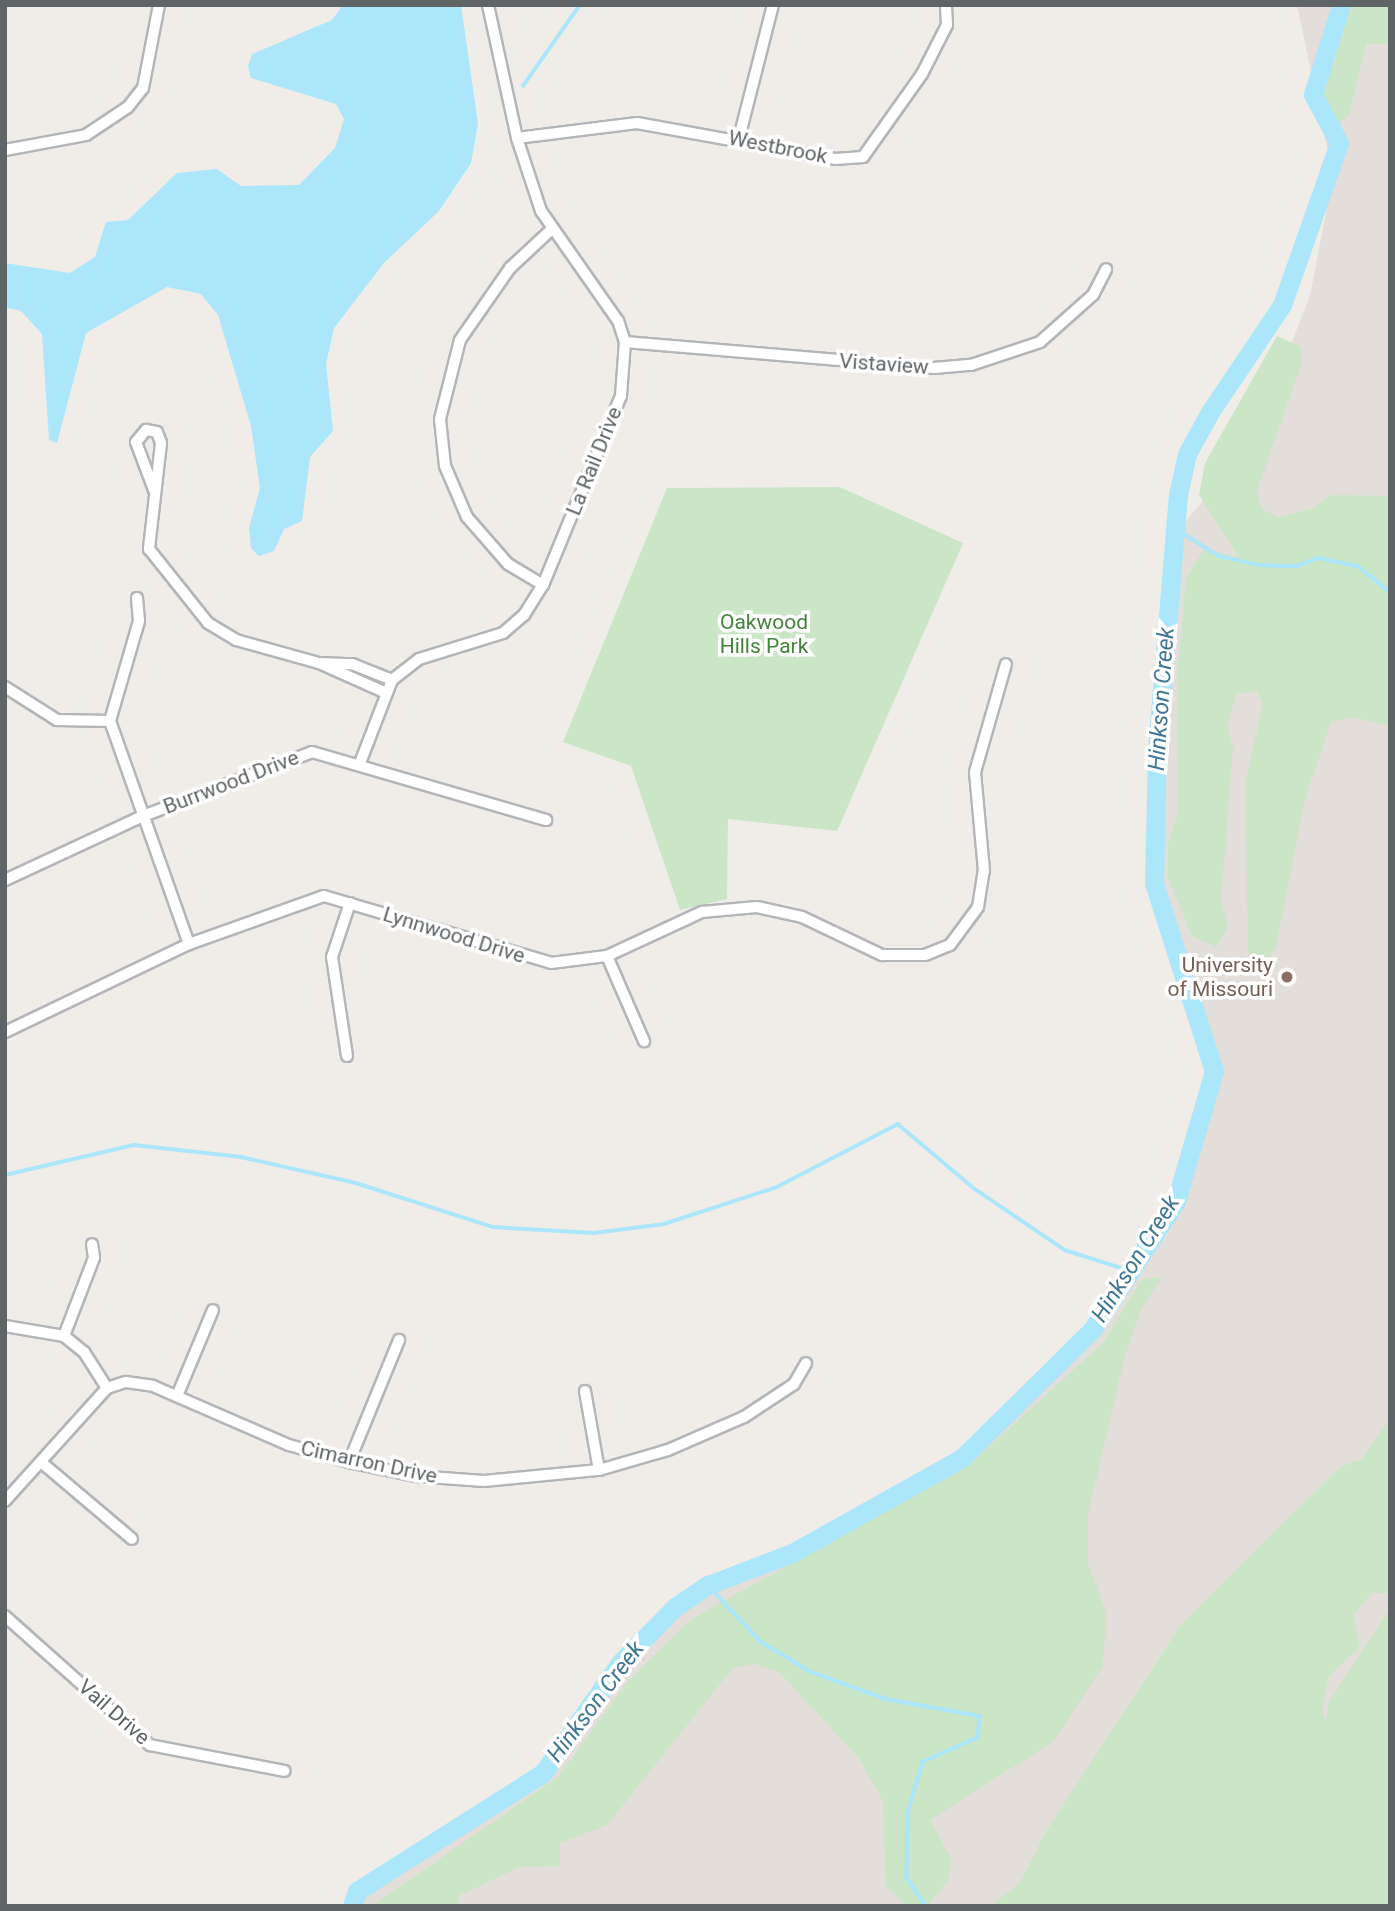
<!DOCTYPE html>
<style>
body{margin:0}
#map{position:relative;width:1395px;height:1911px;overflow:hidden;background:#f0ede8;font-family:Roboto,sans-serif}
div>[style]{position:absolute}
.education>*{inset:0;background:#e3ded9}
.green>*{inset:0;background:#cbe6c6}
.water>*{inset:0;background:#ace6fb}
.stream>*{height:3.5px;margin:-1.75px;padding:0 1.75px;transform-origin:1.75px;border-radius:1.75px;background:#ace6fb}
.river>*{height:19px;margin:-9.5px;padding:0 9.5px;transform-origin:9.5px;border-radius:9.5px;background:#ace6fb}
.roads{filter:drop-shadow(2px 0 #b3b6b9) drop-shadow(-2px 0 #b3b6b9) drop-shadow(0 2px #b3b6b9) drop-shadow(0 -2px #b3b6b9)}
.street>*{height:10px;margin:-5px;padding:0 5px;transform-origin:5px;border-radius:5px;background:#fff}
.dots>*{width:19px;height:19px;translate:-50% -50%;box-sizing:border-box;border:4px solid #fff;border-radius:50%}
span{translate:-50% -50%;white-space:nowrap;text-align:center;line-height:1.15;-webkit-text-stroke:7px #fff;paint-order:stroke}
.street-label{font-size:21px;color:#5f6467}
.park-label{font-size:21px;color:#428439}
.education-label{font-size:21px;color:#785e54}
.right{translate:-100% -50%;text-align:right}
.water-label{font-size:23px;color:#3f7794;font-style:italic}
.frame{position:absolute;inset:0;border:7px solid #5f6467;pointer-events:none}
</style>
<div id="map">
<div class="education">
<i style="clip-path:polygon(1297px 5px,1376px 5px,1390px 29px,1390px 1906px,352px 1906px,357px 1891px,543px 1773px,620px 1663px,675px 1607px,708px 1585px,792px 1553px,962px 1458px,1092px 1330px,1176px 1201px,1214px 1071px,1154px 883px,1157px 749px,1178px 530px,1251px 445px,1310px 296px,1333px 176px)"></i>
</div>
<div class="green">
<i style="clip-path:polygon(1353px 5px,1390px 5px,1390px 44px,1366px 44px,1349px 115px,1334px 128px,1321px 104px,1323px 81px)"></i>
<i style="clip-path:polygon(1277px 336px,1301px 347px,1302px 362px,1256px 493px,1262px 509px,1279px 517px,1314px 508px,1332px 495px,1390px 496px,1390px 726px,1353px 717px,1331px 722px,1305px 799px,1276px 947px,1262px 966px,1252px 962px,1248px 951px,1246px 817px,1246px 779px,1263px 704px,1257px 691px,1237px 694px,1227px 724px,1233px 747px,1221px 900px,1228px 927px,1216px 947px,1192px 936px,1168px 877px,1168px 844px,1178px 815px,1178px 666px,1186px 578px,1205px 548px,1239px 558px,1199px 495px,1205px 463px)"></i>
<i style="clip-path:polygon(840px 487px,963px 543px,837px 831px,728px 819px,727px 899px,680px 910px,631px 766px,563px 742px,667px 488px)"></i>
<i style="clip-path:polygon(1162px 1277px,1141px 1309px,1125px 1356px,1088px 1513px,1088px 1563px,1106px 1613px,1103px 1666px,1054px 1741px,930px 1820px,952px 1860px,948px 1880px,928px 1906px,907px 1906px,886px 1885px,883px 1801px,858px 1757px,779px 1672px,755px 1664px,733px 1668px,607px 1825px,560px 1843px,560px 1866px,520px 1867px,458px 1896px,459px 1906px,372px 1906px,558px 1777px,629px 1680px,693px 1618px,968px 1466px,1103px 1343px,1142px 1279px)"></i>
<i style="clip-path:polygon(1390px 1418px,1390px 1593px,1372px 1593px,1353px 1615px,1360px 1647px,1329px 1676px,1322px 1710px,1326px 1722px,1329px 1702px,1390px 1608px,1390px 1906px,990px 1906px,1020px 1883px,1045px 1833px,1180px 1626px,1340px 1467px,1362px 1459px)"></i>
</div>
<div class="water">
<i style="clip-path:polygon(343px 5px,461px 5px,478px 123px,471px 163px,439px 211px,384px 263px,334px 328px,326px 364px,333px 431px,310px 457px,302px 521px,284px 529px,274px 551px,259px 556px,251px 548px,249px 528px,260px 488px,251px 426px,218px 315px,201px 294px,167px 287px,86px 333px,57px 443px,49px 440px,42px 334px,21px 311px,5px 307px,5px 263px,70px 273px,95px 257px,106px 222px,128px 220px,177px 173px,217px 169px,241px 186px,299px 185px,335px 148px,344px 119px,336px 104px,251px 78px,248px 66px,252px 54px,332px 20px)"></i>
</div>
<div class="stream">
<i style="left:523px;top:86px;width:99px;rotate:-54.9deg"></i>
<i style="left:1178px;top:530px;width:49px;rotate:32.4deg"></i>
<i style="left:1219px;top:556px;width:41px;rotate:12.7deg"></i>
<i style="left:1259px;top:565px;width:38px;rotate:2deg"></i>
<i style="left:1297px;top:566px;width:23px;rotate:-20deg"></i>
<i style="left:1319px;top:558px;width:40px;rotate:12deg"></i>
<i style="left:1358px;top:566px;width:41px;rotate:39.1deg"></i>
<i style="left:5px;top:1175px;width:132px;rotate:-13.1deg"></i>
<i style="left:134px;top:1145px;width:108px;rotate:6.4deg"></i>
<i style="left:241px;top:1157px;width:118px;rotate:12.7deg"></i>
<i style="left:356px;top:1183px;width:144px;rotate:17.8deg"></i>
<i style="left:493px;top:1227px;width:101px;rotate:3.4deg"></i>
<i style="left:594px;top:1233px;width:71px;rotate:-7.3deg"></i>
<i style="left:664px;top:1224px;width:119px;rotate:-18.1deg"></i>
<i style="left:777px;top:1187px;width:136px;rotate:-27.5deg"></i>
<i style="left:898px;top:1124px;width:101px;rotate:40.2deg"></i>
<i style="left:975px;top:1189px;width:109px;rotate:34.1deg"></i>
<i style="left:1065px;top:1250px;width:69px;rotate:17.7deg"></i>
<i style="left:708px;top:1585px;width:76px;rotate:47.1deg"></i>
<i style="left:760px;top:1641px;width:60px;rotate:31.3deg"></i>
<i style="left:811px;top:1672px;width:80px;rotate:19.8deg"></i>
<i style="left:886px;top:1699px;width:96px;rotate:10.3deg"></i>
<i style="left:980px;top:1716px;width:22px;rotate:95deg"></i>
<i style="left:978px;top:1738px;width:60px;rotate:156.4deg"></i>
<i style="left:923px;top:1762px;width:53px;rotate:106.4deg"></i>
<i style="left:908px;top:1813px;width:65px;rotate:90.9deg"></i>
<i style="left:907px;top:1878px;width:34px;rotate:56deg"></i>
</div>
<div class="river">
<i style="left:352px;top:1906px;width:16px;rotate:-72deg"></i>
<i style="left:357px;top:1891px;width:220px;rotate:-32.4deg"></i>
<i style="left:543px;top:1773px;width:134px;rotate:-55deg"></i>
<i style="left:620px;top:1663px;width:78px;rotate:-45.5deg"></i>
<i style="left:675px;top:1607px;width:40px;rotate:-34deg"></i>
<i style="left:708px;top:1585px;width:90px;rotate:-20.9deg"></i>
<i style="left:792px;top:1553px;width:195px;rotate:-29.2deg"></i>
<i style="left:962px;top:1458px;width:182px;rotate:-44.6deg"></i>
<i style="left:1092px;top:1330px;width:154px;rotate:-56.9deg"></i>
<i style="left:1176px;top:1201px;width:135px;rotate:-73.7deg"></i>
<i style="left:1214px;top:1071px;width:197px;rotate:-107.7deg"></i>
<i style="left:1154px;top:883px;width:134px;rotate:-88.7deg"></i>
<i style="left:1157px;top:749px;width:255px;rotate:-85.3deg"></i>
<i style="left:1178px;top:495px;width:42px;rotate:-77.6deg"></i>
<i style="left:1187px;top:454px;width:48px;rotate:-61.3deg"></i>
<i style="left:1210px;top:412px;width:129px;rotate:-56.1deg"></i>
<i style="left:1282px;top:305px;width:172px;rotate:-70.6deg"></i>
<i style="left:1339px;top:143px;width:55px;rotate:-118deg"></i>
<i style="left:1313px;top:94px;width:93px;rotate:-72.5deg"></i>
</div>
<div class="roads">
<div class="street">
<i style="left:517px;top:138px;width:121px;rotate:-7.1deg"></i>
<i style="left:637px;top:123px;width:201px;rotate:10.3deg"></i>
<i style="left:835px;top:159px;width:28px;rotate:-4deg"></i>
<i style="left:863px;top:157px;width:102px;rotate:-54.6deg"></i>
<i style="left:922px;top:74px;width:55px;rotate:-63deg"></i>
<i style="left:947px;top:25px;width:19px;rotate:-93deg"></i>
<i style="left:739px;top:138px;width:137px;rotate:-75.7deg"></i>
<i style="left:5px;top:150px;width:82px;rotate:-10.5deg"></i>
<i style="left:86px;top:135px;width:50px;rotate:-33.7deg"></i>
<i style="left:128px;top:107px;width:24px;rotate:-52deg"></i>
<i style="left:143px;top:88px;width:85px;rotate:-79.1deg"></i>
<i style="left:625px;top:342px;width:310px;rotate:4.8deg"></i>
<i style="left:934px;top:368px;width:37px;rotate:-5deg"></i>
<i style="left:971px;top:365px;width:73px;rotate:-18.4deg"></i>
<i style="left:1040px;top:342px;width:71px;rotate:-41.6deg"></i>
<i style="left:1093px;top:295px;width:29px;rotate:-63deg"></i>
<i style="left:154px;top:490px;width:51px;rotate:-110.6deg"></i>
<i style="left:136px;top:442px;width:16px;rotate:-50deg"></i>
<i style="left:146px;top:430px;width:11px;rotate:10deg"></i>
<i style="left:157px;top:432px;width:12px;rotate:70deg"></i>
<i style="left:161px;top:443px;width:107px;rotate:96.5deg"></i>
<i style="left:149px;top:549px;width:95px;rotate:51.4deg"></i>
<i style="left:208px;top:623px;width:33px;rotate:31deg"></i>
<i style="left:236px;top:640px;width:86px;rotate:15.5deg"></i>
<i style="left:319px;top:663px;width:71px;rotate:24deg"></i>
<i style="left:543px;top:585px;width:41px;rotate:-149deg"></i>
<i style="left:508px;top:564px;width:62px;rotate:-131.1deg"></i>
<i style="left:467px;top:517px;width:56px;rotate:-113.3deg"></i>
<i style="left:445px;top:466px;width:47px;rotate:-96.1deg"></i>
<i style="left:440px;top:419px;width:81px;rotate:-75.8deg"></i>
<i style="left:460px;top:340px;width:88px;rotate:-55.2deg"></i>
<i style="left:510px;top:268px;width:57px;rotate:-42.9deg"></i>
<i style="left:137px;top:598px;width:23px;rotate:85deg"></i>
<i style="left:139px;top:621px;width:104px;rotate:106.2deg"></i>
<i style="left:110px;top:721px;width:237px;rotate:70.5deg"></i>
<i style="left:319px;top:663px;width:33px;rotate:2deg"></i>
<i style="left:352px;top:664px;width:43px;rotate:21.8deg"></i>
<i style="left:5px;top:687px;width:62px;rotate:32.4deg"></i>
<i style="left:57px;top:720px;width:53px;rotate:1.1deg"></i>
<i style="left:360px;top:763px;width:89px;rotate:-68.9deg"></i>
<i style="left:392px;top:680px;width:34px;rotate:-38deg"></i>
<i style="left:419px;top:659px;width:88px;rotate:-17.2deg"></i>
<i style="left:503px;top:633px;width:28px;rotate:-41deg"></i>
<i style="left:524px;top:615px;width:36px;rotate:-58deg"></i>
<i style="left:543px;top:585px;width:204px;rotate:-67.6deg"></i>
<i style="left:621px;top:396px;width:54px;rotate:-85.8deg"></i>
<i style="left:625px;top:342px;width:22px;rotate:-108deg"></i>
<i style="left:618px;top:321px;width:134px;rotate:-125deg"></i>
<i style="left:541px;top:211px;width:77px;rotate:-108.2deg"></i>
<i style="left:517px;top:138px;width:136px;rotate:-102.3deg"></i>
<i style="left:5px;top:880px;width:152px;rotate:-24.9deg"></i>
<i style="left:143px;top:816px;width:181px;rotate:-20.7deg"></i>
<i style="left:312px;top:752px;width:244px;rotate:16.2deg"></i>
<i style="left:607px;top:956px;width:93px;rotate:66.5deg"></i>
<i style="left:5px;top:1032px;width:204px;rotate:-25.6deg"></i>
<i style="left:189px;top:944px;width:143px;rotate:-19.6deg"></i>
<i style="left:324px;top:896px;width:237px;rotate:16.4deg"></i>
<i style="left:551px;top:963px;width:56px;rotate:-7.1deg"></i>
<i style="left:607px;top:956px;width:105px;rotate:-24.9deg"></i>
<i style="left:702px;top:912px;width:55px;rotate:-5.2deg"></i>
<i style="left:757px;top:907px;width:46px;rotate:12.5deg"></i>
<i style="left:802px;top:917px;width:89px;rotate:25.4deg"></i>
<i style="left:882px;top:955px;width:43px"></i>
<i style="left:925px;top:955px;width:27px;rotate:-22deg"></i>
<i style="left:950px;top:945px;width:47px;rotate:-53.6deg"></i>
<i style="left:978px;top:907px;width:36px;rotate:-81deg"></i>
<i style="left:984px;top:871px;width:99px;rotate:-95.2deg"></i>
<i style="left:975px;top:772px;width:112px;rotate:-74deg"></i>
<i style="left:347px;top:1056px;width:100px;rotate:-98.6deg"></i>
<i style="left:332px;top:957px;width:57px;rotate:-71.6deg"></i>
<i style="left:5px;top:1326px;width:60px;rotate:9.6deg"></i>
<i style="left:64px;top:1336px;width:26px;rotate:39deg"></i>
<i style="left:84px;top:1352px;width:43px;rotate:57.4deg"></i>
<i style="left:64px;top:1336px;width:84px;rotate:-69deg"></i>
<i style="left:94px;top:1258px;width:14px;rotate:-98deg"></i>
<i style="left:585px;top:1391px;width:80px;rotate:80deg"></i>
<i style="left:177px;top:1396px;width:93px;rotate:-67.3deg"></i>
<i style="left:41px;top:1462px;width:119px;rotate:40.2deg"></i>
<i style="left:349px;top:1462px;width:132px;rotate:-67.7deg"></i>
<i style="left:5px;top:1501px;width:152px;rotate:-47.9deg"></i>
<i style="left:107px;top:1388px;width:20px;rotate:-18deg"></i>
<i style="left:126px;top:1382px;width:27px;rotate:8deg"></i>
<i style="left:153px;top:1386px;width:148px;rotate:23.5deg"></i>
<i style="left:289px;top:1445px;width:62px;rotate:15.8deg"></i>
<i style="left:349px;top:1462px;width:67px;rotate:12deg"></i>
<i style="left:415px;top:1476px;width:69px;rotate:4.1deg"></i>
<i style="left:484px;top:1481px;width:116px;rotate:-5.5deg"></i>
<i style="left:599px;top:1470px;width:72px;rotate:-16.2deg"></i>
<i style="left:668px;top:1450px;width:83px;rotate:-23.5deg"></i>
<i style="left:744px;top:1417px;width:60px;rotate:-33.4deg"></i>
<i style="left:794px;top:1384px;width:24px;rotate:-60deg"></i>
<i style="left:5px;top:1616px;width:194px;rotate:41.7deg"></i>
<i style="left:150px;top:1745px;width:137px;rotate:10.9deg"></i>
</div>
</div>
<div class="dots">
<i style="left:1287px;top:977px;background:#8d6e63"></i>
</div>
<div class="street-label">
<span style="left:778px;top:147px;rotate:11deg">Westbrook</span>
<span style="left:884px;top:364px;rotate:4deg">Vistaview</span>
<span style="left:594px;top:461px;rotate:-68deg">La Rail Drive</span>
<span style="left:231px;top:782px;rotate:-21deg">Burrwood Drive</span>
<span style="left:454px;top:935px;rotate:17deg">Lynnwood Drive</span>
<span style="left:369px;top:1462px;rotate:12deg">Cimarron Drive</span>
<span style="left:114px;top:1712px;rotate:41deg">Vail Drive</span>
</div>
<div class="park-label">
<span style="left:764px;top:634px">Oakwood<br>Hills Park</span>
</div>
<div class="education-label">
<span class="right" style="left:1273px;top:977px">University<br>of Missouri</span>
</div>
<div class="water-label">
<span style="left:1162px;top:699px;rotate:-86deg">Hinkson Creek</span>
<span style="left:1136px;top:1259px;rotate:-58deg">Hinkson Creek</span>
<span style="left:596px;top:1702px;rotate:-53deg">Hinkson Creek</span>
</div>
<div class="frame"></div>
</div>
